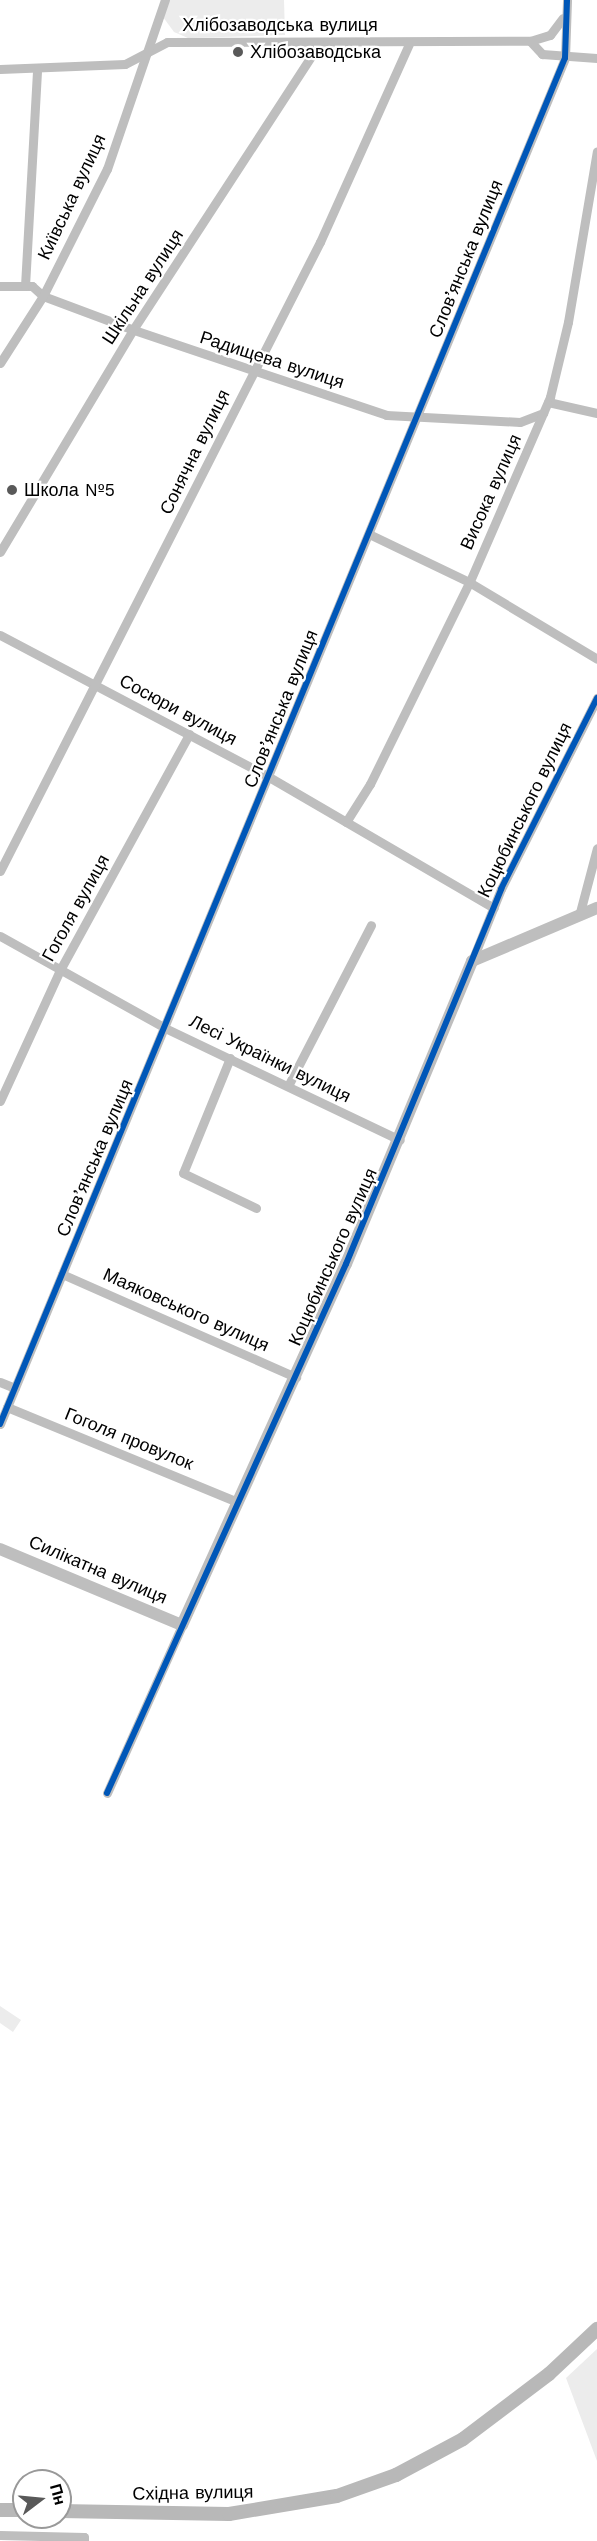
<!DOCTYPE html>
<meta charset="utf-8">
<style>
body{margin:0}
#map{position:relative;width:597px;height:2541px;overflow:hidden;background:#fff;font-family:"Work Sans",sans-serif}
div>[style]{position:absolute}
.green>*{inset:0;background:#ececec}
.minor>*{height:9px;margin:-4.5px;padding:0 4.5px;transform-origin:4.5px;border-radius:4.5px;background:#bebebe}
.tertiary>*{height:12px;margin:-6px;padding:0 6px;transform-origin:6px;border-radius:6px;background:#bebebe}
.secondary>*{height:14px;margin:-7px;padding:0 7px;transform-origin:7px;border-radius:7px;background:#b8b8b8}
.cycleway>*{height:6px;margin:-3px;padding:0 3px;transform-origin:3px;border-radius:3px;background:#0057b8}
.dots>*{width:16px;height:16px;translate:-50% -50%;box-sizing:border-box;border:3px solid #fff;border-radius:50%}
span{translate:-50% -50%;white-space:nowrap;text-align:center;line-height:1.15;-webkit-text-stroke:4.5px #fff;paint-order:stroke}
.street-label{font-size:18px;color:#000}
.poi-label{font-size:18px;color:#000}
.left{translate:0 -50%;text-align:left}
.north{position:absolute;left:12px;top:2469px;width:60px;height:60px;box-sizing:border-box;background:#fff;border:2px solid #999;border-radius:50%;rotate:74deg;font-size:16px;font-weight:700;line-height:24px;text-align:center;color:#000}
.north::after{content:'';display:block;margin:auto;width:21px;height:27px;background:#595959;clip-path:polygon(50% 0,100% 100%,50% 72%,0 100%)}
</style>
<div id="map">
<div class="green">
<i style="clip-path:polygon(169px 0,284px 0,285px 35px,188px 38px,174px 32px,163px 17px)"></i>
<i style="clip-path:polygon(0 2006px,21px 2020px,13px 2032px,0 2023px)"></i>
<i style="clip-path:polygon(597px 2349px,597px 2461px,566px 2378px)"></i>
</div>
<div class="minor">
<i style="left:530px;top:41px;width:18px;rotate:47deg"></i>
<i style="left:542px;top:54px;width:55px;rotate:4.2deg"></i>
<i style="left:0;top:69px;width:125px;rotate:-2.3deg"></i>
<i style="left:125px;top:64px;width:47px;rotate:-27.6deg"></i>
<i style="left:167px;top:42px;width:363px;rotate:-0.2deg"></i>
<i style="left:530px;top:41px;width:21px;rotate:-17deg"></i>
<i style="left:550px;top:35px;width:21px;rotate:-53deg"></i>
<i style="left:0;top:286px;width:32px"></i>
<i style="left:32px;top:286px;width:15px;rotate:42deg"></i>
<i style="left:43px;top:296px;width:97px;rotate:20.5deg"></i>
<i style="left:134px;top:330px;width:266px;rotate:18.6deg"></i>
<i style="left:386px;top:415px;width:134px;rotate:3deg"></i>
<i style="left:520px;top:422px;width:25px;rotate:-21deg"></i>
<i style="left:25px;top:286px;width:218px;rotate:-86.8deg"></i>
<i style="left:0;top:363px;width:80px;rotate:-57.3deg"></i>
<i style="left:43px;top:296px;width:142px;rotate:-63.3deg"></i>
<i style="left:107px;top:169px;width:179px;rotate:-71.1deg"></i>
<i style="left:548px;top:402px;width:50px;rotate:12.7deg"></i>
<i style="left:369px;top:534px;width:111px;rotate:25.6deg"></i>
<i style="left:469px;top:582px;width:149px;rotate:31deg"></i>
<i style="left:0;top:552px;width:261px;rotate:-59.1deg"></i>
<i style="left:134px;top:328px;width:339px;rotate:-56.9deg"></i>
<i style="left:0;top:635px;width:304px;rotate:27.8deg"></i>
<i style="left:269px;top:777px;width:260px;rotate:30.2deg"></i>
<i style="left:346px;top:822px;width:45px;rotate:-57.7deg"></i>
<i style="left:370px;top:784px;width:226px;rotate:-63.8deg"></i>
<i style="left:470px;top:581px;width:201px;rotate:-66.5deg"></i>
<i style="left:550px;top:397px;width:77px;rotate:-76.5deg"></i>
<i style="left:568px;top:322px;width:173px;rotate:-80.4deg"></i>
<i style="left:0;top:871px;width:706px;rotate:-63.04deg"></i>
<i style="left:320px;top:242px;width:219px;rotate:-65.8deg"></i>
<i style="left:579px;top:916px;width:70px;rotate:-75.2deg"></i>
<i style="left:0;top:936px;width:189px;rotate:29.1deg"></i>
<i style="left:165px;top:1028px;width:260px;rotate:25.5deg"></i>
<i style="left:472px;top:961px;width:78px;rotate:-68.1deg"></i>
<i style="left:501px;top:889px;width:214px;rotate:-63.3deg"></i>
<i style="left:230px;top:1058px;width:124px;rotate:112.2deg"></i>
<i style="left:183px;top:1173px;width:81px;rotate:25.6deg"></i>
<i style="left:288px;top:1086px;width:181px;rotate:-62.7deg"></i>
<i style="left:0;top:1101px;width:144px;rotate:-65.4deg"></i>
<i style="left:60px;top:970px;width:269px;rotate:-61.3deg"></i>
<i style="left:62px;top:1274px;width:256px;rotate:23.8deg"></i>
<i style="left:0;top:1382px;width:16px;rotate:22deg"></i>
<i style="left:7px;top:1407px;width:250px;rotate:22.4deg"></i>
<i style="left:0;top:1424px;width:1478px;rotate:-67.53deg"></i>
<i style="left:565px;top:58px;width:58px;rotate:-88deg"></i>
<i style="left:107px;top:1793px;width:184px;rotate:-65.9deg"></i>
<i style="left:0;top:2535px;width:84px;rotate:1.4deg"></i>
<i style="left:84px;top:2537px;width:4px;rotate:90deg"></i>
</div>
<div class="tertiary">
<i style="left:0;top:1549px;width:197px;rotate:22.7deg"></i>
<i style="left:182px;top:1625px;width:397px;rotate:-65.6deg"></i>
<i style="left:346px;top:1264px;width:328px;rotate:-67.4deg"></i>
<i style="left:472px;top:961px;width:136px;rotate:-23deg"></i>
</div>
<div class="secondary">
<i style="left:0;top:2510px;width:24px"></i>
<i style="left:60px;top:2511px;width:169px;rotate:1deg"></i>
<i style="left:229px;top:2514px;width:109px;rotate:-9.5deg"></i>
<i style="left:337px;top:2496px;width:63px;rotate:-19.6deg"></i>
<i style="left:396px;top:2475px;width:76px;rotate:-28.2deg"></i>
<i style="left:463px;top:2439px;width:108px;rotate:-37.1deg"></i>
<i style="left:549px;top:2374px;width:66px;rotate:-43.2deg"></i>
</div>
<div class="cycleway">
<i style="left:0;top:1424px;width:1478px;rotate:-67.53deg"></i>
<i style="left:565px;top:58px;width:58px;rotate:-88deg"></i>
<i style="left:107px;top:1793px;width:580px;rotate:-65.69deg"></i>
<i style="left:346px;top:1264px;width:406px;rotate:-67.5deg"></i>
<i style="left:501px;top:889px;width:214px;rotate:-63.3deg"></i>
</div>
<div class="dots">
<i style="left:238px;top:52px;background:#595959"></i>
<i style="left:12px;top:490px;background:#595959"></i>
</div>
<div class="street-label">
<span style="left:280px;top:25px">Хлібозаводська вулиця</span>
<span style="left:72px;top:197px;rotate:-65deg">Київська вулиця</span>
<span style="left:466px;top:259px;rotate:-68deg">Слов’янська вулиця</span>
<span style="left:143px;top:287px;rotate:-57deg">Шкільна вулиця</span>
<span style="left:272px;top:360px;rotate:18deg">Радищева вулиця</span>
<span style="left:195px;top:452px;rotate:-64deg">Сонячна вулиця</span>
<span style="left:491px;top:492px;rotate:-66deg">Висока вулиця</span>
<span style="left:281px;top:709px;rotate:-68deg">Слов’янська вулиця</span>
<span style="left:178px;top:710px;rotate:28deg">Сосюри вулиця</span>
<span style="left:525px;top:810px;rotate:-64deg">Коцюбинського вулиця</span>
<span style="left:76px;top:908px;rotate:-61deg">Гоголя вулиця</span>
<span style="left:270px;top:1059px;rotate:26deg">Лесі Українки вулиця</span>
<span style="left:95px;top:1158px;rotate:-67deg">Слов’янська вулиця</span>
<span style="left:333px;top:1257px;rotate:-66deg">Коцюбинського вулиця</span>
<span style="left:186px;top:1310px;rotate:24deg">Маяковського вулиця</span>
<span style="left:129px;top:1439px;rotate:22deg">Гоголя провулок</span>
<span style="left:98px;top:1570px;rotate:23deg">Силікатна вулиця</span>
<span style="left:193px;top:2493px;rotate:-1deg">Східна вулиця</span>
</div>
<div class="poi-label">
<span class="left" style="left:250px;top:52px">Хлібозаводська</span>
<span class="left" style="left:24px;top:490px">Школа №5</span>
</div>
<div class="north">Пн</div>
</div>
